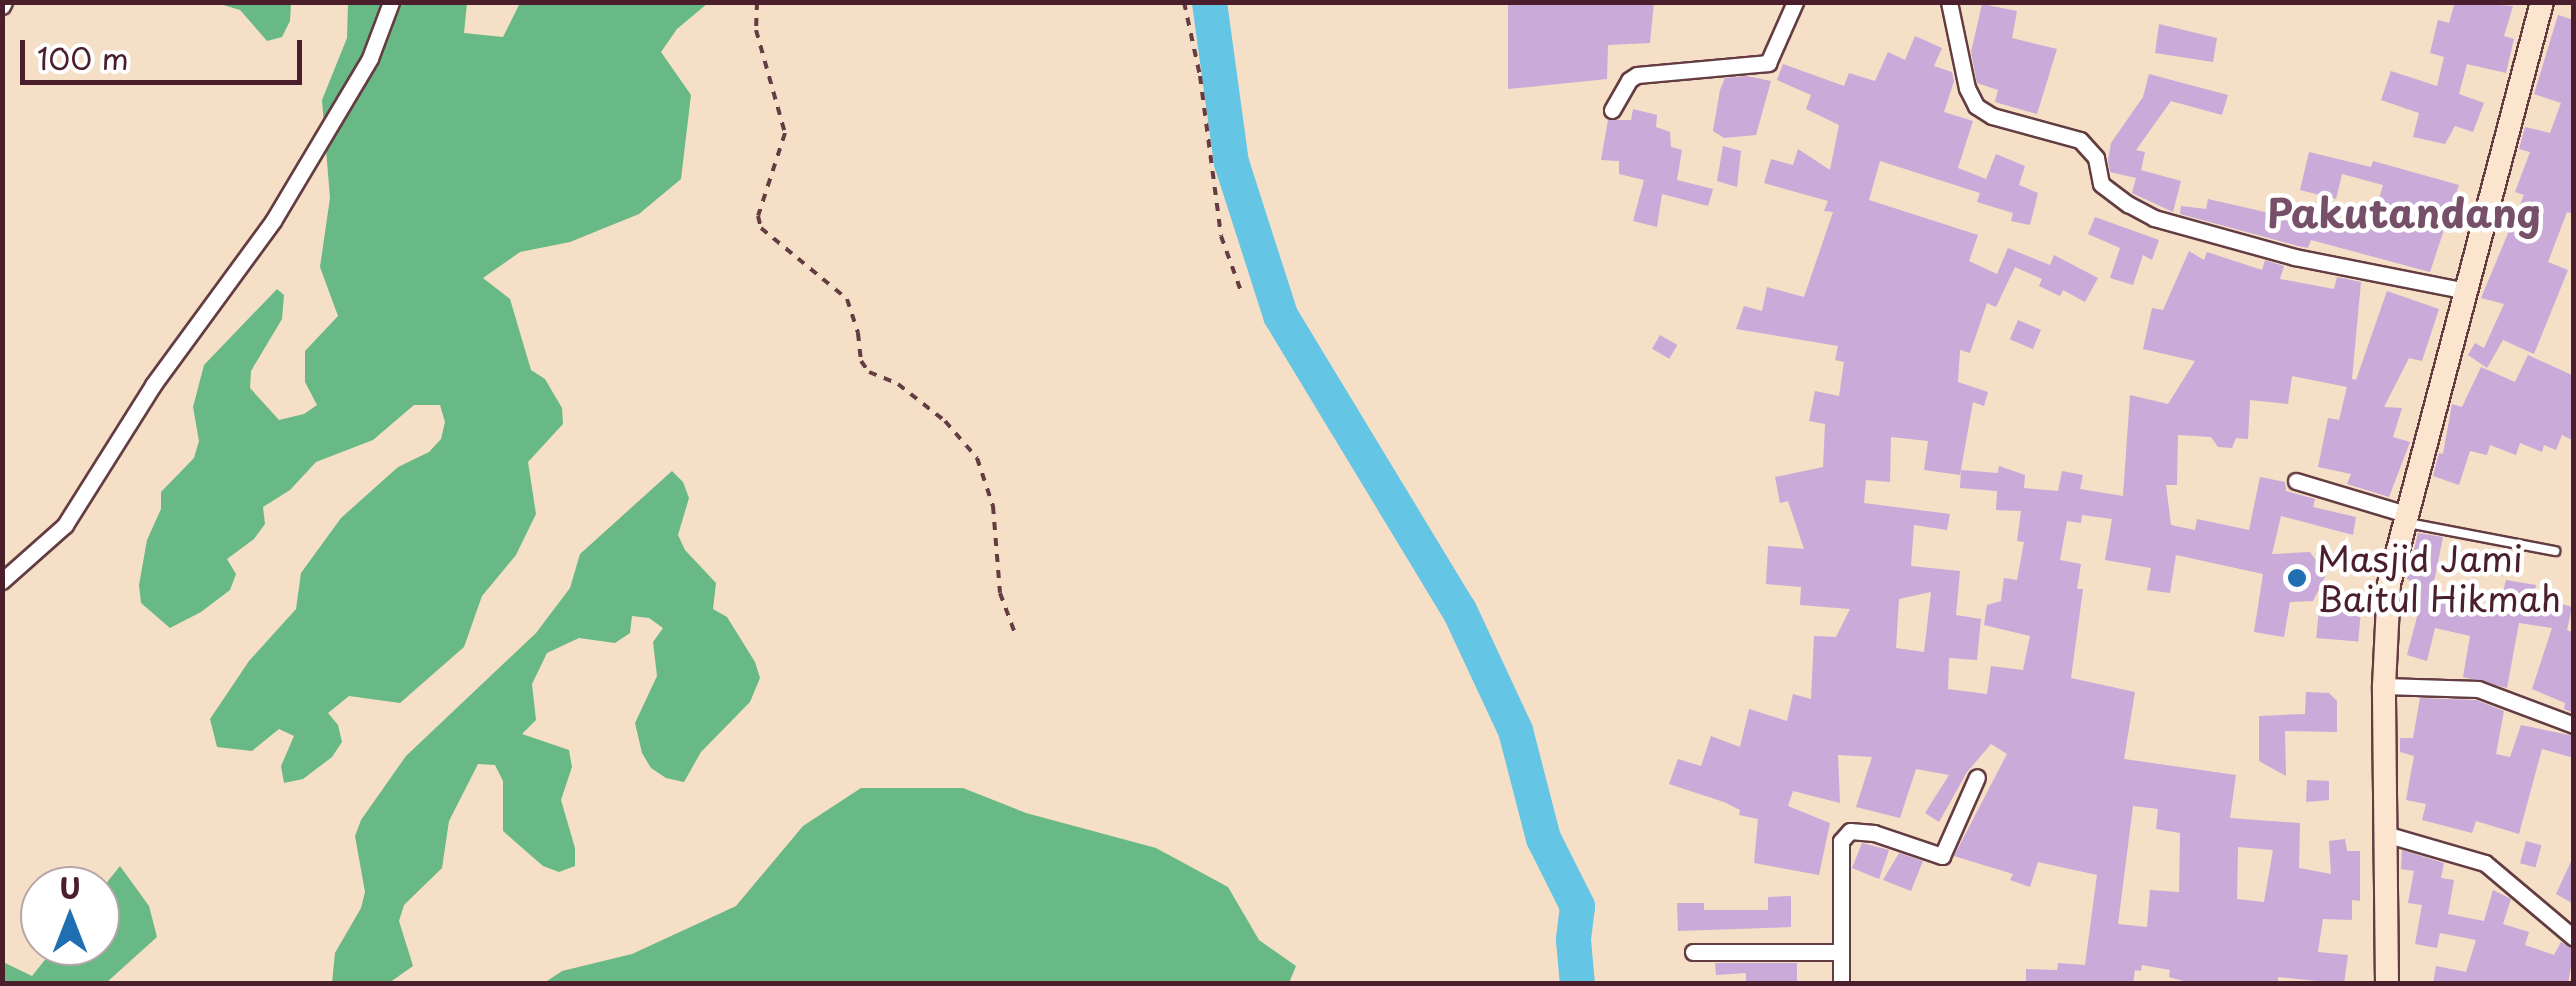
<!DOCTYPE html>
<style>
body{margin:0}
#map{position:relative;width:2576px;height:986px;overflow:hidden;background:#f5dfc6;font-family:"Playpen Sans",sans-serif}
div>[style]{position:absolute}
.forest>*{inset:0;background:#68b986}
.river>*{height:35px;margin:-17.5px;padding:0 17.5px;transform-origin:17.5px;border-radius:17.5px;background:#65c5e4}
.building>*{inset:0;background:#c9aad9;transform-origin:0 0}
.path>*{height:4px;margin-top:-2px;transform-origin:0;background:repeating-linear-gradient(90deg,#643c42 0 8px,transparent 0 16px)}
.roads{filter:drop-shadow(2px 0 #643c42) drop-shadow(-2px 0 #643c42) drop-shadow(0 2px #643c42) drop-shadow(0 -2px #643c42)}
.lane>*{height:8px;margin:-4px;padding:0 4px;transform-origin:4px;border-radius:4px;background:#fff}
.street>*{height:15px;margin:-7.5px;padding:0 7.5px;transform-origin:7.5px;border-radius:7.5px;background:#fff}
.secondary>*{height:22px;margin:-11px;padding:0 11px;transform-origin:11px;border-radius:11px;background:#fce5cf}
.dots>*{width:28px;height:28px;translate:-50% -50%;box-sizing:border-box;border:5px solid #fff;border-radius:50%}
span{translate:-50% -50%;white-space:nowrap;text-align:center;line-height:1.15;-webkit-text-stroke:9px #fff;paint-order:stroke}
.poi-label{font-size:35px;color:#4a1f2b}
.left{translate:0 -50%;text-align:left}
.quarter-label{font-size:40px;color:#765068;font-weight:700}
.frame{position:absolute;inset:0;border:5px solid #4a1f2b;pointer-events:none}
.north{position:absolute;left:20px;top:866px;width:100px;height:100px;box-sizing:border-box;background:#fff;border:2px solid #b7a5aa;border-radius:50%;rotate:0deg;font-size:28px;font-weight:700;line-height:40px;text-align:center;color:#4a1f2b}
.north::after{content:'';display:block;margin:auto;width:35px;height:45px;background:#1f6fb2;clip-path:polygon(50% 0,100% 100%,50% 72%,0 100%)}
.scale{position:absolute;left:20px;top:40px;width:282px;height:45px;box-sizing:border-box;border:5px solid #4a1f2b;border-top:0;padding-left:12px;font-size:30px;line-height:35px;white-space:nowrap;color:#4a1f2b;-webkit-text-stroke:8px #fff;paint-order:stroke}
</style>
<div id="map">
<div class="forest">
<i style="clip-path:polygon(217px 3px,291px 3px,290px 21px,282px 37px,267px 41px,240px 10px)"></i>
<i style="clip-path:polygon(348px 3px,467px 3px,464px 33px,503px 37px,520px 3px,708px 3px,677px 29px,661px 52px,691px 95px,681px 179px,639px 214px,570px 242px,520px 252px,483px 278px,510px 299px,531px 370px,545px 379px,562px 408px,563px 424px,528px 462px,536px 514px,516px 555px,482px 596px,464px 647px,400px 703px,349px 696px,328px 713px,338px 725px,342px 742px,332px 757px,303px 779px,284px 783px,281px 766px,294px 736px,279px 729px,252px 751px,217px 747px,210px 719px,249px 661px,296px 609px,301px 573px,341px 518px,398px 467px,429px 452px,441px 439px,445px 422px,440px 405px,414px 405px,373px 440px,316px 462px,290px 490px,263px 507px,265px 524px,254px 539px,227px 559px,236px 574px,230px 590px,201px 612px,170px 628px,141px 603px,139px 585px,147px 540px,161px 509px,161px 492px,194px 458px,199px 441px,193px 407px,204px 365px,277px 289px,284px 295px,282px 319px,251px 371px,250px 388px,279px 420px,304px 414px,317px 405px,305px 382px,305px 351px,338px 316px,320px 267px,330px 198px,322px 100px,347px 38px)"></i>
<i style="clip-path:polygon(672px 471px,683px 482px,689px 498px,678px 535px,685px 550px,716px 583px,713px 609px,727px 617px,755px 662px,760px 678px,750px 702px,701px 752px,684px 782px,666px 778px,651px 768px,642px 753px,635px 723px,657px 676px,653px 642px,663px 628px,649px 618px,632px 616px,630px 633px,615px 643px,579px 638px,547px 653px,532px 684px,536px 720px,522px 734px,569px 750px,572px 767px,561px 800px,575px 848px,575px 866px,559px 872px,543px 866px,503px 831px,503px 781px,495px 765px,478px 764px,449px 821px,442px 868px,404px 905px,399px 921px,413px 966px,389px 983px,332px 983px,335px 953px,361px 908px,365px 892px,355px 836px,361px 820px,406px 756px,536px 633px,570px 588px,580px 554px)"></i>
<i style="clip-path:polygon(861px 788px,963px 788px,1026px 813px,1156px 848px,1228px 887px,1259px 940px,1296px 966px,1289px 983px,544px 983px,562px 971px,632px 954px,736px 906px,803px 826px)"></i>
<i style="clip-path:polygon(120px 866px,149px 906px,157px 937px,106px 983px,3px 983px,3px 962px,32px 976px,56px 946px,100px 946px,100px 891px)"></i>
</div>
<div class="river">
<i style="left:1209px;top:2px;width:162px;rotate:82.2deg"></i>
<i style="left:1231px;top:162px;width:161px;rotate:72.2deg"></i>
<i style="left:1280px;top:315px;width:345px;rotate:58.8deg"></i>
<i style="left:1459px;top:610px;width:132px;rotate:65deg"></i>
<i style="left:1515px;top:730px;width:112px;rotate:75.5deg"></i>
<i style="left:1543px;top:838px;width:76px;rotate:63.4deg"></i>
<i style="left:1577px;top:906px;width:34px;rotate:97deg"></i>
<i style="left:1573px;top:940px;width:44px;rotate:84.8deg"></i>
</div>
<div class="building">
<i style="clip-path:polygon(1508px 2px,1654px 2px,1650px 43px,1608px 45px,1607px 79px,1508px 89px)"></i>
<i style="clip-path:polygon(2455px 2px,2513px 6px,2504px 36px,2514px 39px,2506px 73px,2467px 64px,2459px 94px,2484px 103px,2473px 132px,2455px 126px,2445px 144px,2413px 137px,2419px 113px,2381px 100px,2391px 71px,2437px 86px,2444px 57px,2430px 53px,2438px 20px,2449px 23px)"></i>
<i style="clip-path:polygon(1982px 4px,2017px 11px,2012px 38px,2057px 49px,2037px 114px,1995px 102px,1998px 90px,1977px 83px,1971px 52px)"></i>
<i style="clip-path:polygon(2558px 15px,2574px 20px,2574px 214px,2567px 212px,2548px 262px,2568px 270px,2534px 354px,2503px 340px,2487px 368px,2468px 355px,2475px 343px,2484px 348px,2504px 304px,2481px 298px,2524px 195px,2515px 192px,2530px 152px,2519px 149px,2525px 127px,2550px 133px,2561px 103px,2534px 94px)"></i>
<i style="clip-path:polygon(2159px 24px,2217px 38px,2213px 62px,2155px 53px)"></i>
<i style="clip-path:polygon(evenodd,1915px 36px,1942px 48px,1934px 66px,1952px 72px,1954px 81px,1944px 112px,1973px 121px,1958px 168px,1986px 179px,1996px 154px,2025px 166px,2019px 185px,2038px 193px,2030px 225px,2011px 221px,2013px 213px,1977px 202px,1980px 193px,1880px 161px,1869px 200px,1978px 235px,1969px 261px,1997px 274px,2008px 248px,2050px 265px,2054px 255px,2098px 278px,2085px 302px,2063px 290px,2060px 296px,2039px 286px,2042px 279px,2015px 267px,1996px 307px,1987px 303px,1970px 353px,1960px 350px,1958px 382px,1988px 392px,1984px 406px,1973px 402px,1960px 475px,1924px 470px,1928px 441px,1891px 437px,1890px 482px,1866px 480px,1864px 503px,1950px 514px,1947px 530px,1914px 525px,1911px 566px,1960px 571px,1956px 615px,1981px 619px,1977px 660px,1949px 658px,1948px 689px,1987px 694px,1991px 666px,2023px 670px,2030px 636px,1984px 625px,1987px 605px,2001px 601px,2004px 578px,2017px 580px,2024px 542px,2017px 541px,2021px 511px,1996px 510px,1997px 491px,1960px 488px,1961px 470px,1998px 473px,1999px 466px,2025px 475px,2024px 488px,2058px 491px,2062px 471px,2083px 475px,2080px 489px,2123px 496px,2130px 395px,2168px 404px,2195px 361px,2143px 349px,2152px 308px,2163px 310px,2189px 251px,2204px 260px,2207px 252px,2262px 270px,2265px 260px,2284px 266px,2280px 279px,2334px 289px,2337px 277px,2361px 282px,2352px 379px,2356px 380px,2387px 291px,2439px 309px,2422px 361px,2409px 358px,2384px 407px,2402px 408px,2393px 437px,2410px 442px,2389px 497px,2347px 484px,2351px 474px,2318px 467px,2328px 418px,2339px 420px,2347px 387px,2292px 376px,2288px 404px,2250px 400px,2248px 439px,2236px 438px,2232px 448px,2218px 447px,2211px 437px,2178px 435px,2177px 485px,2166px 485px,2171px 525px,2195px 530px,2197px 519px,2249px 530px,2260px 477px,2285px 482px,2286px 491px,2315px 499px,2313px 507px,2356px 517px,2353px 535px,2281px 516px,2272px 554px,2310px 552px,2326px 575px,2313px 601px,2290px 602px,2284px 637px,2254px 632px,2263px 574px,2176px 555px,2170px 593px,2147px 590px,2151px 568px,2105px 560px,2112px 519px,2082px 515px,2081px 523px,2067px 521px,2060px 560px,2081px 564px,2077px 589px,2083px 589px,2071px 678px,2135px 692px,2124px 759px,2236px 775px,2230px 818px,2300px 823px,2299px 868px,2331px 874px,2329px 841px,2345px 839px,2347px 851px,2360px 851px,2360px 901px,2352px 900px,2352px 920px,2323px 919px,2318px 952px,2348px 955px,2344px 984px,2278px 977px,2278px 984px,2195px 984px,2169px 977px,2170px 970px,2142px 965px,2141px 971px,2135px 970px,2133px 984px,2026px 984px,2026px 969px,2057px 970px,2058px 963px,2085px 965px,2097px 875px,2038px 862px,2030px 887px,2010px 880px,2013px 874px,1954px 856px,2007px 754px,1991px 744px,1967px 772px,1939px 822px,1925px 813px,1949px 775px,1916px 769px,1900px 818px,1856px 807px,1872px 757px,1838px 755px,1840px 803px,1793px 791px,1788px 806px,1830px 823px,1819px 875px,1754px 863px,1758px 819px,1739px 815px,1740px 810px,1724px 802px,1669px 784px,1678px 759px,1701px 766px,1711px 736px,1740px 747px,1749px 709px,1787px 721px,1793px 694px,1811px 699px,1814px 636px,1836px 637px,1850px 609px,1800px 605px,1801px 587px,1766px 584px,1768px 546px,1804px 549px,1788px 501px,1780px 503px,1775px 477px,1823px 467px,1825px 424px,1809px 421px,1815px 391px,1839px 396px,1844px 362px,1835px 360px,1838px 346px,1736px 329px,1744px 306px,1762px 311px,1767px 287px,1804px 297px,1833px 212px,1824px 211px,1828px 201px,1764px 183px,1771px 159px,1793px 165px,1798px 149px,1830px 170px,1839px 125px,1806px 109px,1811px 95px,1777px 80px,1783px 64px,1844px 86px,1849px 73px,1875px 81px,1888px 52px,1905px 60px,1915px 36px,1931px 592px,1924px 652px,1896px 648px,1899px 599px,1931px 592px,1915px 36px,2133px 806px,2158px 809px,2156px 829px,2180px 833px,2179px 892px,2150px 890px,2147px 927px,2118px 924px,2133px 806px,1915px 36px,2238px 847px,2273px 850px,2264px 902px,2237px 899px,2238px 847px)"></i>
<i style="clip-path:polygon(2149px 74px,2228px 95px,2222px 115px,2171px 101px,2136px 150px,2145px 152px,2141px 170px,2181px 181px,2173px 212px,2132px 193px,2136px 178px,2110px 172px,2108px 160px,2111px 143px,2143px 97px)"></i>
<i style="clip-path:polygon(1747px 76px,1771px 81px,1756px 135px,1724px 138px,1713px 131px,1720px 90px,1725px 78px)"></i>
<i style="clip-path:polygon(1633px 109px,1657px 115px,1656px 127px,1670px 132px,1671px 147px,1682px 150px,1677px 180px,1713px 189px,1708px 206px,1662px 194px,1657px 227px,1633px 221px,1644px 180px,1619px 174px,1619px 161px,1601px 160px,1608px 120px,1631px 120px)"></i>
<i style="clip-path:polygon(1723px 146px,1741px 151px,1737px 187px,1717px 181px)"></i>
<i style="clip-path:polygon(2309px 152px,2371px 167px,2373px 161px,2459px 185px,2430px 272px,2311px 240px,2308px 248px,2298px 246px,2180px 214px,2181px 206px,2206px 209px,2208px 199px,2287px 217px,2286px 221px,2328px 225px,2329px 222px,2370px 230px,2383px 185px,2342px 174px,2336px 199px,2300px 190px)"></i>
<i style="clip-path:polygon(2095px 217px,2159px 240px,2152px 260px,2143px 255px,2133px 285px,2110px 278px,2120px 248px,2088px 234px)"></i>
<i style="left:2018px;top:320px;width:25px;height:21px;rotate:23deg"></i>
<i style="left:1660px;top:335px;width:20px;height:16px;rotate:30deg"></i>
<i style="clip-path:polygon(2528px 355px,2574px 376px,2574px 441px,2562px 435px,2556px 450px,2544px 445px,2542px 452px,2520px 443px,2516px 455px,2490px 445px,2487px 455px,2470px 451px,2459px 485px,2433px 476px,2439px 453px,2443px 454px,2452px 404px,2462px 407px,2481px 367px,2515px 382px)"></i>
<i style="clip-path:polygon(2418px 533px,2443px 537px,2431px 597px,2489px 608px,2493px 593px,2503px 593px,2506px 580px,2536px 585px,2534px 596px,2572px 607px,2567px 630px,2574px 633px,2574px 713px,2564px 709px,2565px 703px,2532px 689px,2552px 628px,2519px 623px,2507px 688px,2463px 677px,2470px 636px,2435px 628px,2427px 661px,2407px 655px,2418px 613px,2410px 612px,2416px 584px,2407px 579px)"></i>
<i style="left:2319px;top:608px;width:42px;height:30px;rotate:5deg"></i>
<i style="clip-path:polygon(2306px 692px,2329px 693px,2337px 701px,2337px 732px,2285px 731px,2286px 776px,2259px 761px,2259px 716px,2305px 714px)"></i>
<i style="clip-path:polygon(2420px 698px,2476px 700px,2504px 711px,2496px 754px,2510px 757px,2521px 725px,2574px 736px,2574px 758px,2542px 749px,2519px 834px,2476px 821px,2472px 833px,2422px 820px,2426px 804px,2406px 800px,2414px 756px,2400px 752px,2400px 738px,2413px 738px)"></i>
<i style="clip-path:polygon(2307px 780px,2329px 781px,2329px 800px,2306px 802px)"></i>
<i style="left:2526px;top:841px;width:16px;height:23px;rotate:15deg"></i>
<i style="clip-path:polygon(1862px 843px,1889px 850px,1879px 879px,1852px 868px)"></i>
<i style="clip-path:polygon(2402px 850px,2444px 863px,2441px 878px,2454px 880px,2448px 914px,2484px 921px,2493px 890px,2511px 899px,2503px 924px,2529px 932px,2525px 945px,2554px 955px,2561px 942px,2574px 949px,2568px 984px,2433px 984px,2436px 966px,2466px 972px,2476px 940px,2440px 933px,2437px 948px,2415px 944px,2422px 905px,2408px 903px,2414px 871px,2401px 869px)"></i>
<i style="clip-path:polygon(1899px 853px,1923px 861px,1911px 891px,1883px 880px)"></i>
<i style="clip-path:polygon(2574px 855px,2574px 904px,2556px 894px)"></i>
<i style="clip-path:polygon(1791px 896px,1791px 927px,1678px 931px,1677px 903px,1704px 903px,1704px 910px,1768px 910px,1768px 897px)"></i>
<i style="clip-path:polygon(1715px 963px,1797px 963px,1797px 984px,1746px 984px,1746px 973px,1716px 975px)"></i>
</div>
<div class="path">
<i style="left:757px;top:2px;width:28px;rotate:92deg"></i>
<i style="left:756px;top:30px;width:107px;rotate:74.3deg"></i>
<i style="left:785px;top:133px;width:87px;rotate:108deg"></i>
<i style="left:758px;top:216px;width:12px;rotate:76deg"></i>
<i style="left:761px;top:228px;width:112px;rotate:39.5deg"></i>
<i style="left:847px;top:299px;width:36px;rotate:72deg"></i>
<i style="left:858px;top:333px;width:28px;rotate:84deg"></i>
<i style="left:861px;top:361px;width:14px;rotate:54deg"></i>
<i style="left:869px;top:372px;width:31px;rotate:22deg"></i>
<i style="left:898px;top:384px;width:60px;rotate:38.2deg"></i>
<i style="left:945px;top:421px;width:49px;rotate:49.1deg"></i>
<i style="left:977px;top:458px;width:51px;rotate:71.6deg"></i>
<i style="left:993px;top:506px;width:87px;rotate:85.4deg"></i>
<i style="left:1000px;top:593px;width:46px;rotate:69.6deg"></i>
<i style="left:1184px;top:2px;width:76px;rotate:77.8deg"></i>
<i style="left:1200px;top:76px;width:161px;rotate:82.5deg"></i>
<i style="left:1221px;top:236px;width:62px;rotate:70.1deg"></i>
</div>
<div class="roads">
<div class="lane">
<i style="left:2408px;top:523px;width:150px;rotate:10.8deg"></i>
</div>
<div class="street">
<i style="left:1949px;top:2px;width:88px;rotate:78.2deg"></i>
<i style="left:1967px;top:88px;width:20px;rotate:63deg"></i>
<i style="left:1976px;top:106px;width:19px;rotate:32deg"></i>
<i style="left:1992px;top:116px;width:91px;rotate:15.3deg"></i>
<i style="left:2080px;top:140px;width:24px;rotate:48deg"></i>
<i style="left:2096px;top:158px;width:26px;rotate:79deg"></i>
<i style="left:2101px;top:184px;width:34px;rotate:37deg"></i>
<i style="left:2128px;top:204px;width:30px;rotate:28deg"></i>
<i style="left:2154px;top:218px;width:146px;rotate:15.5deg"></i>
<i style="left:2295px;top:257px;width:174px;rotate:11.2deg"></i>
<i style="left:2px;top:6px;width:4px;rotate:-63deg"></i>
<i style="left:1612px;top:110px;width:34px;rotate:-60deg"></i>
<i style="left:1629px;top:80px;width:9px;rotate:-32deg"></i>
<i style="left:1637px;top:75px;width:132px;rotate:-5.2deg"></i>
<i style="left:1768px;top:63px;width:67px;rotate:-66.1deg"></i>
<i style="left:2296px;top:481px;width:115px;rotate:16.7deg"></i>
<i style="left:2px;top:581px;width:84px;rotate:-41.6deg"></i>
<i style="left:65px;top:525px;width:165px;rotate:-57.8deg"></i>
<i style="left:153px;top:385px;width:203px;rotate:-53.8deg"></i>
<i style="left:273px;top:221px;width:190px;rotate:-59.2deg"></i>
<i style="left:370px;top:58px;width:60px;rotate:-69.4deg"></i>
<i style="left:2384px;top:686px;width:94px;rotate:1.8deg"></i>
<i style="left:2478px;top:689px;width:103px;rotate:20.6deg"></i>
<i style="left:2385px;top:834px;width:104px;rotate:16.2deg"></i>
<i style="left:2485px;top:863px;width:116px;rotate:40.1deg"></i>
<i style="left:1693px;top:952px;width:146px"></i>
<i style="left:1841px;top:984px;width:143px;rotate:-90deg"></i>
<i style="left:1841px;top:841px;width:13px;rotate:-48deg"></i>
<i style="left:1850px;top:831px;width:24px;rotate:5deg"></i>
<i style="left:1874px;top:833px;width:72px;rotate:18.7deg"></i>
<i style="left:1942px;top:856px;width:86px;rotate:-66.1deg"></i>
</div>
<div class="secondary">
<i style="left:2387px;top:984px;width:298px;rotate:-90.6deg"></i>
<i style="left:2384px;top:686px;width:102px;rotate:-87.2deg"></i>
<i style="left:2389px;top:584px;width:602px;rotate:-75.27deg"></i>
</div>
</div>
<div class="dots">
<i style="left:2297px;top:578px;background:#1f6fb2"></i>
</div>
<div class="poi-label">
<span class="left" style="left:2317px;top:578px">Masjid Jami<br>Baitul Hikmah</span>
</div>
<div class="quarter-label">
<span style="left:2404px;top:212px">Pakutandang</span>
</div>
<div class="frame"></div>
<div class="north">U</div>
<div class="scale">100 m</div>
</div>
